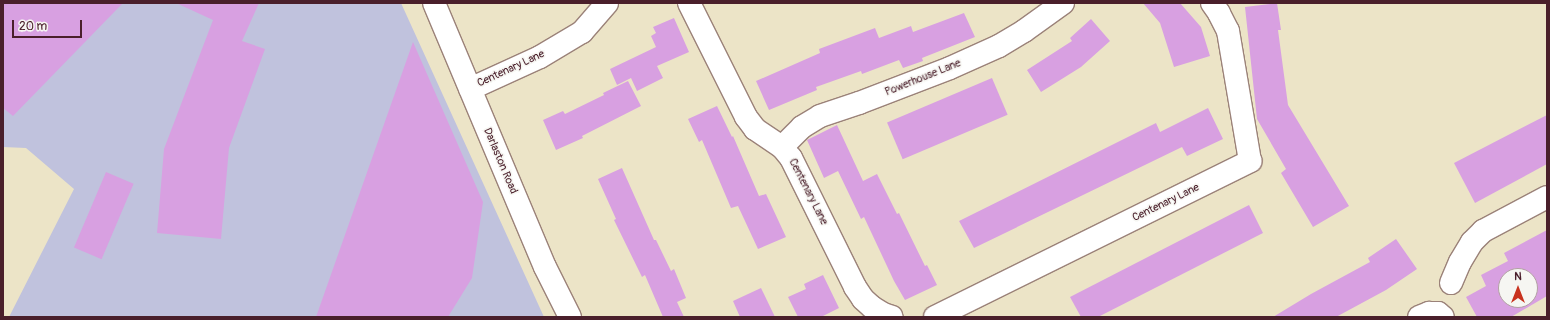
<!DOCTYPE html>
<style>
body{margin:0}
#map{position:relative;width:1550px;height:320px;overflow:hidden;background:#ece4c7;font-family:Pangolin,sans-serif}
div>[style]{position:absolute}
.industrial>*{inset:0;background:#c0c2dd}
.building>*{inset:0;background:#d8a0e1;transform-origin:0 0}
.roads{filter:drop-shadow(1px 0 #9b8279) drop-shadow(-1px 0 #9b8279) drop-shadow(0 1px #9b8279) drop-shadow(0 -1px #9b8279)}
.minor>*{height:22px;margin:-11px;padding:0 11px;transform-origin:11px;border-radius:11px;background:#fff}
.primary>*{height:22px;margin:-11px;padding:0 11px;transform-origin:11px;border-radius:11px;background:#fff}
span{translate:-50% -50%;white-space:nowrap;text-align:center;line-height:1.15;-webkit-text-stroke:3px #f6f6f2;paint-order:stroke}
.street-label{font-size:11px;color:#4a1f2b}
.frame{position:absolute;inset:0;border:4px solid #4a1f2b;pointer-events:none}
.north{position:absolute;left:1498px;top:268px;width:40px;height:40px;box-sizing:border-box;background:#f6f6f2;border:1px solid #b1a0a2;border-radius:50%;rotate:0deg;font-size:11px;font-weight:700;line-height:16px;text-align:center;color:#4a1f2b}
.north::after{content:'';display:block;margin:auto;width:14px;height:18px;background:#c8321e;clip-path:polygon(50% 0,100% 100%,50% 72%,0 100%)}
.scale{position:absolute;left:12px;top:20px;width:70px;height:18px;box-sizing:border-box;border:2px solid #4a1f2b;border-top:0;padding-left:5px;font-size:12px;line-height:14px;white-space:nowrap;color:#4a1f2b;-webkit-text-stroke:3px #f6f6f2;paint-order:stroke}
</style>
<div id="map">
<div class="industrial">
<i style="clip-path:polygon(3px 3px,401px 3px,544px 317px,9px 317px,74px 189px,26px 148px,3px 147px)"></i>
</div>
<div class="building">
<i style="clip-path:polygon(3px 3px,123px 3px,13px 116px,3px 108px)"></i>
<i style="clip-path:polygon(176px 3px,259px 3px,242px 41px,265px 49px,229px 148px,221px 239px,157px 233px,164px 149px,213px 20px)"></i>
<i style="clip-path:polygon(1143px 3px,1180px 3px,1201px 27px,1210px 56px,1174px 67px,1160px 23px)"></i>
<i style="clip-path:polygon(1277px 3px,1281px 30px,1278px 30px,1288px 105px,1349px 206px,1313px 227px,1281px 173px,1286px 169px,1257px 119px,1245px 7px)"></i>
<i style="clip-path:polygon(964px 13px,975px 37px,922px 58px,923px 61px,903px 68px,899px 60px,862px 74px,861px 71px,816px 87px,817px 90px,769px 110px,756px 81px,820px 53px,819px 49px,875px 28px,879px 38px,911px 26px,913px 32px)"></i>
<i style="clip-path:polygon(674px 18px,689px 52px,657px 66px,663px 78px,637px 91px,631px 78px,617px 85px,610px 69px,656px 47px,651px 36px,656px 33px,653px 27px)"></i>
<i style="clip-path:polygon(1091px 19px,1110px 41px,1081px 67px,1041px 92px,1027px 70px,1072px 41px,1070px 38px)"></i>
<i style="clip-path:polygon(413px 42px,483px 202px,472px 278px,448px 317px,316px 317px)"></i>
<i style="left:992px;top:78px;width:40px;height:114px;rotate:67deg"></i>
<i style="clip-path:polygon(628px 81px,641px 106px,582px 136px,583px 138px,556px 150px,543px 120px,563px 111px,565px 114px,604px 95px,603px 93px)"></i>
<i style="clip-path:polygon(717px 106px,732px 137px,733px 136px,759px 196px,766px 194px,786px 237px,758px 249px,738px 206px,731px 208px,702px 140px,699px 142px,688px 119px)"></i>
<i style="clip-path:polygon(1208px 108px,1223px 139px,1187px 156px,1182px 147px,974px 248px,959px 221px,1156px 123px,1160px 132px)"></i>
<i style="clip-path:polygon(1547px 115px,1547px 164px,1475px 203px,1454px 163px)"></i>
<i style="clip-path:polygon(837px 125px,863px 181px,877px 174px,897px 214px,899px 213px,925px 266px,927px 265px,937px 285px,905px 300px,894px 281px,864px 217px,861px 219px,838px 171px,824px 178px,807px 140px)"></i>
<i style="clip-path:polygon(622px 168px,654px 240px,656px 240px,671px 271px,674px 269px,686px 298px,677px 302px,684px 317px,663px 317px,645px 275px,642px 277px,614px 220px,616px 219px,598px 179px)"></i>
<i style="left:106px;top:172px;width:30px;height:82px;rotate:23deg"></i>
<i style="clip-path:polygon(1249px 205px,1263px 233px,1098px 317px,1081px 317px,1070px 297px)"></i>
<i style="clip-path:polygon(evenodd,1547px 230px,1547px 296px,1511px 317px,1477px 317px,1466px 297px,1486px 286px,1481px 275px,1508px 261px,1504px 253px,1547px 230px,1506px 276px,1530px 276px,1530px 300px,1506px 300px,1506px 276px)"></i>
<i style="clip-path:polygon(1396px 239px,1417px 269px,1386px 290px,1336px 317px,1273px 317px,1311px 294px,1370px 262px,1368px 258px)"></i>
<i style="clip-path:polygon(823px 275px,839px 308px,821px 317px,798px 317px,788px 297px,806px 289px,804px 284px)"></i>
<i style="clip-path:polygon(761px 288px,775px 317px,740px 317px,733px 301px)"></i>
</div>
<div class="roads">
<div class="minor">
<i style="left:689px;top:3px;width:127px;rotate:63.4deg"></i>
<i style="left:746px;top:117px;width:15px;rotate:53deg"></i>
<i style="left:755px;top:129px;width:32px;rotate:34deg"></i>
<i style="left:782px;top:147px;width:14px;rotate:51deg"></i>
<i style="left:791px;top:158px;width:144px;rotate:63.6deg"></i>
<i style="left:855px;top:287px;width:14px;rotate:56deg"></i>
<i style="left:863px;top:299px;width:12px;rotate:42deg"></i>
<i style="left:872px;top:307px;width:13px;rotate:32deg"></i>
<i style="left:883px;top:314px;width:9px;rotate:18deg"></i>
<i style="left:470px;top:89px;width:77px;rotate:-24.6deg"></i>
<i style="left:540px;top:57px;width:49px;rotate:-30.8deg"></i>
<i style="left:582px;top:32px;width:38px;rotate:-49deg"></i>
<i style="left:782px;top:147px;width:28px;rotate:-45deg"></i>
<i style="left:802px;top:127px;width:21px;rotate:-31deg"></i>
<i style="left:820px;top:116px;width:41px;rotate:-18.4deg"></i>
<i style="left:859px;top:103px;width:97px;rotate:-21deg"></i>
<i style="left:950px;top:68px;width:54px;rotate:-24.2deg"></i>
<i style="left:999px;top:46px;width:29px;rotate:-31deg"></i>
<i style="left:1024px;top:31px;width:48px;rotate:-35.7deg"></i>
<i style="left:1451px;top:283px;width:23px;rotate:-67deg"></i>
<i style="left:1460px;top:262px;width:23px;rotate:-59deg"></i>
<i style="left:1472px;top:242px;width:16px;rotate:-45deg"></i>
<i style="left:1483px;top:231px;width:72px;rotate:-28deg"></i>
<i style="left:935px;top:317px;width:352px;rotate:-26.3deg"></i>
<i style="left:1250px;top:161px;width:132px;rotate:-99.6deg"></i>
<i style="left:1228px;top:31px;width:20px;rotate:-117deg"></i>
<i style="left:1219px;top:13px;width:12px;rotate:-125deg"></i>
<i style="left:1419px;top:317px;width:11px;rotate:-22deg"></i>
<i style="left:1429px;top:313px;width:9px"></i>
<i style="left:1438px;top:313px;width:6px;rotate:39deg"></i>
</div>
<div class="primary">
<i style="left:434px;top:3px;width:286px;rotate:67.2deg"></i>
<i style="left:545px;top:267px;width:56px;rotate:63.4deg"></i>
</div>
</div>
<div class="street-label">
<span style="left:511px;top:69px;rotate:-25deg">Centenary Lane</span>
<span style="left:923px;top:78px;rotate:-22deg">Powerhouse Lane</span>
<span style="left:500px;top:161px;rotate:67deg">Darlaston Road</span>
<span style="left:808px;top:192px;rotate:63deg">Centenary Lane</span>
<span style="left:1166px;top:203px;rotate:-26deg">Centenary Lane</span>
</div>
<div class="frame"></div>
<div class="north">N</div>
<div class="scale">20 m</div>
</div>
